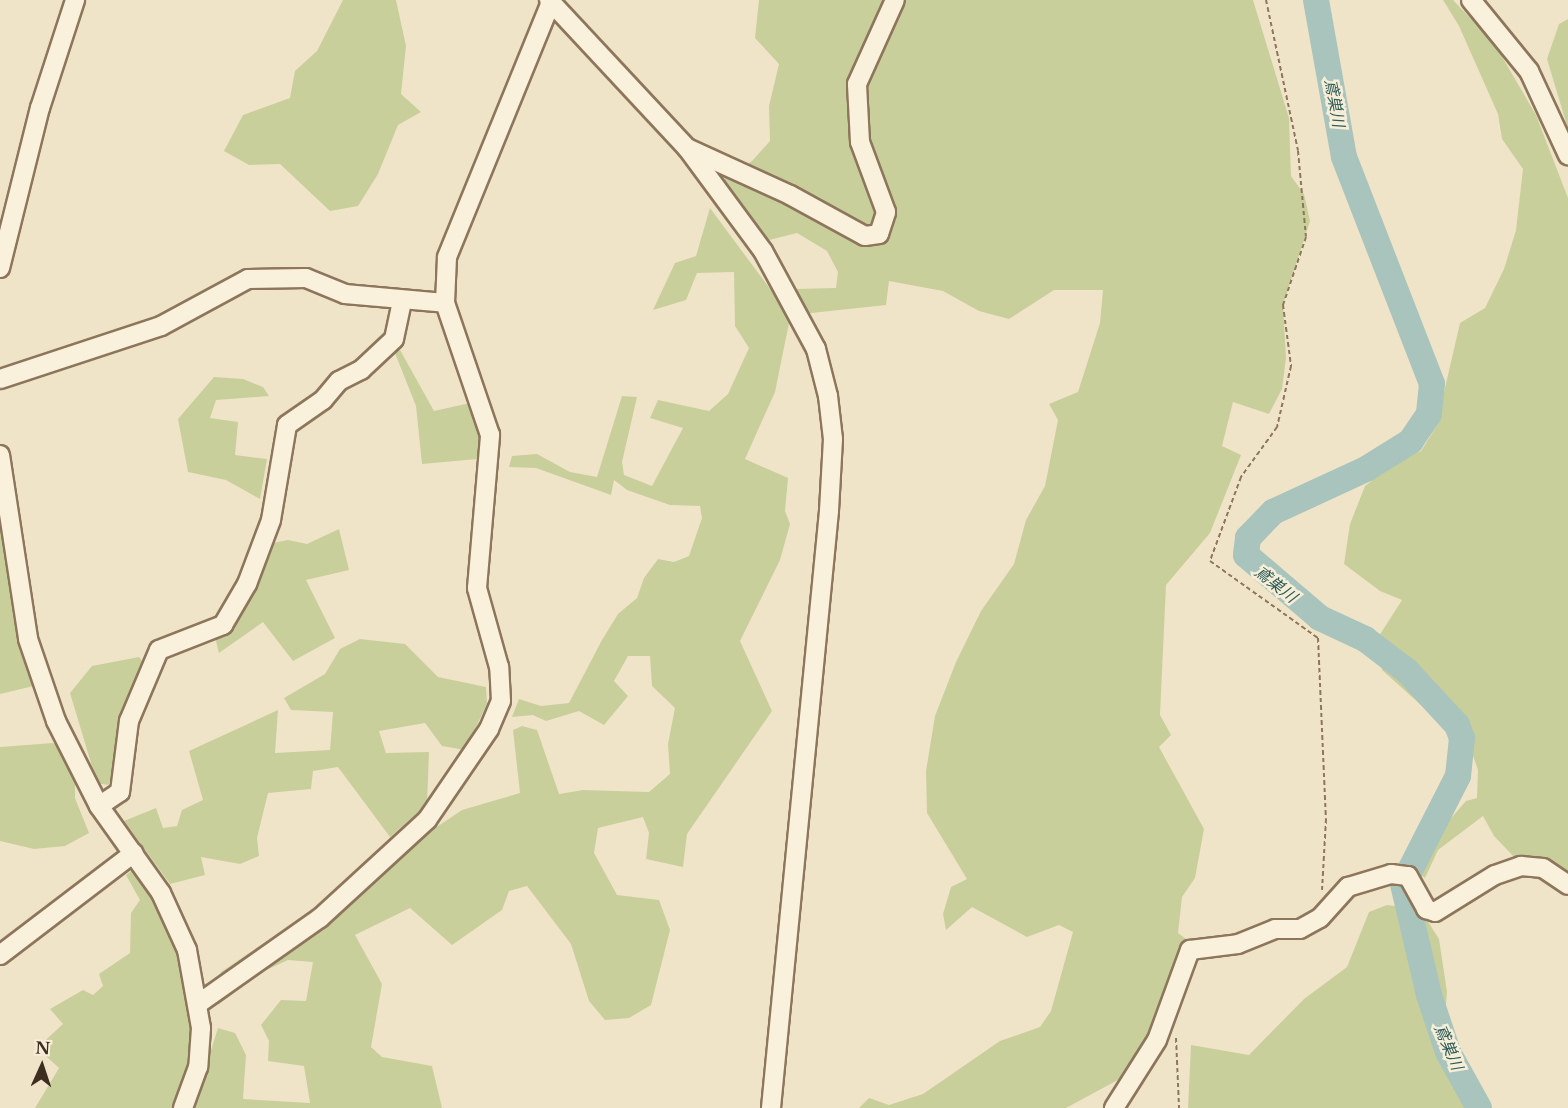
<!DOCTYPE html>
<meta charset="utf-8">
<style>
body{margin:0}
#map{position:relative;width:1568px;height:1108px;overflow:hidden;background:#f0e4c8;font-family:"Libre Baskerville","Noto Sans JP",serif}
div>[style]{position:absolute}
.green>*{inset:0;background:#c9cf9b}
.river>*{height:26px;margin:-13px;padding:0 13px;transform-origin:13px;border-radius:13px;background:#a9c4bc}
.path>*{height:2px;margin-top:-1px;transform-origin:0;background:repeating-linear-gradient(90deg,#8d765c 0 4.5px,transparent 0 7.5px)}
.roads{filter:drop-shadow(2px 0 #8d765c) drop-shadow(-2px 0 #8d765c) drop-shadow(0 2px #8d765c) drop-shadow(0 -2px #8d765c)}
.minor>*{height:18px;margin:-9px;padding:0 9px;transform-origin:9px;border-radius:9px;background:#faf1dc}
span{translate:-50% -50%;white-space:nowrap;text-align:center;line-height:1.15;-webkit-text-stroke:5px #f7eed8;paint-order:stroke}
.water-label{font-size:16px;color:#2f5d5a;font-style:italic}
.north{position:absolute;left:12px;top:1036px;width:60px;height:60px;-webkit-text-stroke:4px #f7eed8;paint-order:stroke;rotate:3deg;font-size:16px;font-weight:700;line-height:24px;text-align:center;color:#3d2e20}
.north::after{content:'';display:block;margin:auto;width:21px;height:27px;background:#3d2e20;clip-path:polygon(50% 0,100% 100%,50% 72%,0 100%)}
</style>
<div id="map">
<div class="green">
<i style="clip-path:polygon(343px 0,396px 0,406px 46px,401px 94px,421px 112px,398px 125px,378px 174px,358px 206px,330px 211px,280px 164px,249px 165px,224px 151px,243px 115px,290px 98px,295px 71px,317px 51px)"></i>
<i style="clip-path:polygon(759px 0,1253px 0,1289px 118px,1291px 176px,1304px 194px,1310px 221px,1283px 305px,1286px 358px,1282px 389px,1269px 414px,1233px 402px,1222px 446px,1241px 455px,1210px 533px,1166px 585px,1160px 715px,1171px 735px,1159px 747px,1204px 829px,1195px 878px,1182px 897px,1178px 933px,1186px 939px,1154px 1025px,1127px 1075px,1066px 1108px,859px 1108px,869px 1098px,889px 1105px,923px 1094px,1000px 1041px,1040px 1027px,1051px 1011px,1073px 932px,1059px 925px,1027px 937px,972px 907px,946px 930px,943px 914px,951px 887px,967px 879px,927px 813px,926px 771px,935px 716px,956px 662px,981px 611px,1014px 564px,1026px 520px,1045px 486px,1058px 420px,1049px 404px,1078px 392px,1100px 323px,1103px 290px,1054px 290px,1009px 319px,979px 311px,943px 291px,889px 281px,886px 305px,802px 314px,795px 289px,836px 288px,838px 272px,827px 251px,797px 233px,765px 241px,718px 183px,752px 161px,770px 141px,769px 106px,779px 64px,755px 38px)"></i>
<i style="clip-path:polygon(1443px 0,1453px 0,1494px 43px,1536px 115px,1568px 198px,1568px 889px,1534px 878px,1494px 836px,1483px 816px,1438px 850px,1425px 878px,1416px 872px,1438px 833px,1466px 801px,1477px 798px,1478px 770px,1471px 750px,1382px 670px,1379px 636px,1402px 600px,1380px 591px,1344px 564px,1350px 524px,1365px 486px,1403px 457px,1421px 451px,1436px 427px,1460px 323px,1485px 308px,1504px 269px,1516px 230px,1523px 169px,1502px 139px,1498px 114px,1459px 26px)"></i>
<i style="clip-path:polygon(1568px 19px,1568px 129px,1547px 59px,1559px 24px)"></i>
<i style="clip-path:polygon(710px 208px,779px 301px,789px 323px,775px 392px,745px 459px,788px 478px,785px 511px,790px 524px,780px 560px,740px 641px,772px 711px,687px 834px,683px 867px,646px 859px,649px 833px,643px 817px,598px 828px,594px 853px,617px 895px,659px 900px,670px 930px,651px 1005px,629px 1018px,605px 1020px,589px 1001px,571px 944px,527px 886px,509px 891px,502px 910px,452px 945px,410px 908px,355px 935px,382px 984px,371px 1047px,382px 1057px,432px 1066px,442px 1108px,193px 1108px,218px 1028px,235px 1033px,246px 1055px,243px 1099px,310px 1103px,304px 1066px,268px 1061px,269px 1041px,261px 1025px,281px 1000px,306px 1001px,313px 962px,288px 960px,260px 973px,218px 1005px,221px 972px,462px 810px,520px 793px,513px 730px,522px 726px,537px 730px,559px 794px,583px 790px,649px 792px,670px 774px,668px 744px,675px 708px,652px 686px,650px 656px,628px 656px,614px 681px,628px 696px,604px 725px,579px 711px,546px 721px,533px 715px,512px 717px,519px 699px,541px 706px,569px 703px,602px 640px,618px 614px,637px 598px,644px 578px,658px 559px,674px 562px,689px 556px,702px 518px,700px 506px,670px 505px,627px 490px,614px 480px,611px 495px,536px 468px,509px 467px,512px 456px,537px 454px,570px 472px,597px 477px,622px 396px,637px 397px,622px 462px,624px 475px,652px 486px,683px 428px,650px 418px,658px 400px,709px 411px,728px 394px,749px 348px,735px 326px,734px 272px,697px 273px,686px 300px,653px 310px,675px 263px,696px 256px)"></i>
<i style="clip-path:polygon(394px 339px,434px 411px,488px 399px,500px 457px,422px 464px,416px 406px,393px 348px)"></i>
<i style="clip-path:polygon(214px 377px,243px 379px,263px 387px,269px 396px,216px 400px,210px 418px,238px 422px,235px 455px,267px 459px,260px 499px,226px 480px,188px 472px,178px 419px)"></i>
<i style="clip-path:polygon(0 461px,38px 685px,0 694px)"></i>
<i style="clip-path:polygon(339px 529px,349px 570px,306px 580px,335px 638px,293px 661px,263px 622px,219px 653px,213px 629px,267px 544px,288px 540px,307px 544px)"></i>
<i style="clip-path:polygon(360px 639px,405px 644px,438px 677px,486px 687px,487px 704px,465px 750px,442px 746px,425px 723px,379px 731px,386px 753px,429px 752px,427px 804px,390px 837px,338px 767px,313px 771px,311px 789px,268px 793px,257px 838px,259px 856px,240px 864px,201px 857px,205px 875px,170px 884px,124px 821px,156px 808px,163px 828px,177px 826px,182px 810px,203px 800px,189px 751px,278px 710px,275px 753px,330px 750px,333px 712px,291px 710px,284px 698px,325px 674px,340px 649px)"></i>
<i style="clip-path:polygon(139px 657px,146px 666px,124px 706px,116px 773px,108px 785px,97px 783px,70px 693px,92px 666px)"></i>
<i style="clip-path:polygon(53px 743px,64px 752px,75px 776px,75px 798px,89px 833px,65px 846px,34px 849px,0 841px,0 747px)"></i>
<i style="clip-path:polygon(135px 868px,177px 912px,198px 955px,204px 987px,206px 1019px,177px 1108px,35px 1108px,59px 1068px,37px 1048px,63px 1024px,50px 1009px,83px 990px,93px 995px,103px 986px,99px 974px,130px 953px,131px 913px,140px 900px,126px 875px)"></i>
<i style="clip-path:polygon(1387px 905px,1420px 909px,1439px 939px,1447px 992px,1442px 1057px,1472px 1108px,1188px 1108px,1191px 1045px,1249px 1055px,1304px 999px,1347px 967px,1369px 912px)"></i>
</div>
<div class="river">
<i style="left:1316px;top:0;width:159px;rotate:79.9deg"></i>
<i style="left:1344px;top:157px;width:243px;rotate:68.8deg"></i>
<i style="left:1432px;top:384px;width:30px;rotate:96deg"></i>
<i style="left:1429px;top:414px;width:32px;rotate:124deg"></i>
<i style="left:1411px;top:441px;width:53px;rotate:148.1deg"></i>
<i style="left:1366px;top:469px;width:102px;rotate:155.2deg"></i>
<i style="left:1273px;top:512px;width:36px;rotate:134deg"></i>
<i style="left:1248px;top:538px;width:17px;rotate:97deg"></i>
<i style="left:1246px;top:555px;width:97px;rotate:40.4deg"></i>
<i style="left:1320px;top:618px;width:50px;rotate:25deg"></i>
<i style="left:1365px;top:639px;width:53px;rotate:37.3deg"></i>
<i style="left:1407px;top:671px;width:74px;rotate:47.2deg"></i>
<i style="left:1457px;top:725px;width:14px;rotate:69deg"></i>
<i style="left:1462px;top:738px;width:38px;rotate:96deg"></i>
<i style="left:1458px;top:776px;width:121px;rotate:117deg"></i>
<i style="left:1403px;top:884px;width:114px;rotate:76.8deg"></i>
<i style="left:1429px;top:995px;width:60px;rotate:71.6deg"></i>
<i style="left:1448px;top:1052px;width:64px;rotate:61deg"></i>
</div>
<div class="path">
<i style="left:1266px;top:0;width:154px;rotate:78deg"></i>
<i style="left:1298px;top:151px;width:86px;rotate:84.7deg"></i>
<i style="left:1306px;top:237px;width:72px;rotate:108.7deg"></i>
<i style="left:1283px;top:305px;width:62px;rotate:82.5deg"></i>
<i style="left:1291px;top:366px;width:63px;rotate:102.9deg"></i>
<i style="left:1277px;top:427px;width:62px;rotate:125.8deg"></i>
<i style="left:1241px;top:477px;width:90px;rotate:110.3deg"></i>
<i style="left:1210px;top:561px;width:133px;rotate:35.5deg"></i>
<i style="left:1318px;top:638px;width:181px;rotate:87.5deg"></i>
<i style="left:1326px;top:819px;width:71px;rotate:93.2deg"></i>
<i style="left:1176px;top:1038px;width:70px;rotate:87.5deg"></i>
</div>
<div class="roads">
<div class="minor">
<i style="left:549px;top:0;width:202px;rotate:47deg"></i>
<i style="left:687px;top:148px;width:128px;rotate:53.6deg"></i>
<i style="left:763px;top:251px;width:111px;rotate:61.6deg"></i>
<i style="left:816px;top:349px;width:49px;rotate:75.7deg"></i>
<i style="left:828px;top:396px;width:43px;rotate:83.4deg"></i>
<i style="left:833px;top:439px;width:72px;rotate:93.2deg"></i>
<i style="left:829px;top:511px;width:600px;rotate:95.55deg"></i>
<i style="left:1471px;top:0;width:92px;rotate:50.8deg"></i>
<i style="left:1529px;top:71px;width:93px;rotate:65.1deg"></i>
<i style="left:687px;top:148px;width:113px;rotate:24.5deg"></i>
<i style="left:790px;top:195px;width:85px;rotate:28.7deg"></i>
<i style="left:865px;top:236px;width:14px;rotate:-8deg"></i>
<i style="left:879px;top:234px;width:23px;rotate:-72deg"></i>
<i style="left:886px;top:212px;width:75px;rotate:-110.4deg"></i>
<i style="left:860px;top:142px;width:58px;rotate:-93deg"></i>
<i style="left:857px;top:84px;width:92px;rotate:-65.7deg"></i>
<i style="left:0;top:268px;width:165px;rotate:-76deg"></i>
<i style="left:40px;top:108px;width:114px;rotate:-72deg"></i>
<i style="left:0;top:379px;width:169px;rotate:-18.2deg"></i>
<i style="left:161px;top:326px;width:99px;rotate:-28.4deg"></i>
<i style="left:248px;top:279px;width:58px;rotate:-1deg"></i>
<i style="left:306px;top:278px;width:42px;rotate:22.3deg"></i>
<i style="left:345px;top:294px;width:100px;rotate:5.1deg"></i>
<i style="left:0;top:455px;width:186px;rotate:81.3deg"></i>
<i style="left:28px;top:639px;width:87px;rotate:71.1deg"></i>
<i style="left:56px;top:721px;width:95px;rotate:63.2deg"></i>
<i style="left:99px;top:806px;width:107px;rotate:54.5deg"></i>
<i style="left:161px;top:893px;width:63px;rotate:65.5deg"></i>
<i style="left:187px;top:950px;width:79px;rotate:79.8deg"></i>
<i style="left:201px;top:1028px;width:39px;rotate:94deg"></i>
<i style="left:198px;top:1067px;width:44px;rotate:110.1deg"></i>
<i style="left:99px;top:806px;width:25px;rotate:-34deg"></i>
<i style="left:120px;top:792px;width:72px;rotate:-82.8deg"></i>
<i style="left:129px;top:721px;width:77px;rotate:-67.1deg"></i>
<i style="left:159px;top:650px;width:69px;rotate:-21.3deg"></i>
<i style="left:223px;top:625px;width:48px;rotate:-59.7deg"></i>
<i style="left:247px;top:584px;width:68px;rotate:-69.4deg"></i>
<i style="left:271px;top:520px;width:96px;rotate:-80.4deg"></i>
<i style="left:287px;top:425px;width:44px;rotate:-34.8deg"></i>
<i style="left:323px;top:400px;width:25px;rotate:-50deg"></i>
<i style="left:339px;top:381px;width:25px;rotate:-27deg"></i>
<i style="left:361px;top:370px;width:45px;rotate:-43.2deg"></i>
<i style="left:394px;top:339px;width:38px;rotate:-78deg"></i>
<i style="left:0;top:955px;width:168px;rotate:-37.3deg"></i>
<i style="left:198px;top:1004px;width:149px;rotate:-35.2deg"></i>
<i style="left:320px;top:918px;width:145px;rotate:-42.5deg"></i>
<i style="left:427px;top:820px;width:110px;rotate:-55.7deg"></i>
<i style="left:489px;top:729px;width:30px;rotate:-67deg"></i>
<i style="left:501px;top:701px;width:34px;rotate:-93deg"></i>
<i style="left:499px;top:667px;width:82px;rotate:-105.6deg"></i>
<i style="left:477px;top:588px;width:154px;rotate:-85.1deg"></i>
<i style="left:490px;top:435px;width:139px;rotate:-108.8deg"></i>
<i style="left:445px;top:303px;width:46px;rotate:-87.5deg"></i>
<i style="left:447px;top:257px;width:275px;rotate:-67.8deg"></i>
<i style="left:1114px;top:1108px;width:80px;rotate:-57.7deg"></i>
<i style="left:1157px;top:1040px;width:96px;rotate:-69.9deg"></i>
<i style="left:1190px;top:950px;width:48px;rotate:-7.1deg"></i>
<i style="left:1238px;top:944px;width:40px;rotate:-22deg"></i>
<i style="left:1275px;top:929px;width:25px"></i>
<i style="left:1300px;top:929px;width:23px;rotate:-29deg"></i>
<i style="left:1320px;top:918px;width:42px;rotate:-47.9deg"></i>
<i style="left:1348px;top:887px;width:45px;rotate:-16.8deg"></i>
<i style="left:1391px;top:874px;width:17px;rotate:7deg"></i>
<i style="left:1408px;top:876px;width:38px;rotate:61deg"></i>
<i style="left:1426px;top:909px;width:9px;rotate:18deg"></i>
<i style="left:1435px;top:912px;width:70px;rotate:-31.7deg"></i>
<i style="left:1495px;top:875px;width:28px;rotate:-19deg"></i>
<i style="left:1521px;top:866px;width:22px;rotate:5deg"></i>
<i style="left:1543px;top:868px;width:30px;rotate:34deg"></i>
</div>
</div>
<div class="water-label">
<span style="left:1335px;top:103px;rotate:80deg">鳶巣川</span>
<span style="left:1276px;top:584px;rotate:38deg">鳶巣川</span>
<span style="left:1449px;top:1047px;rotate:67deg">鳶巣川</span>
</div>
<div class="north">N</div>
</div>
